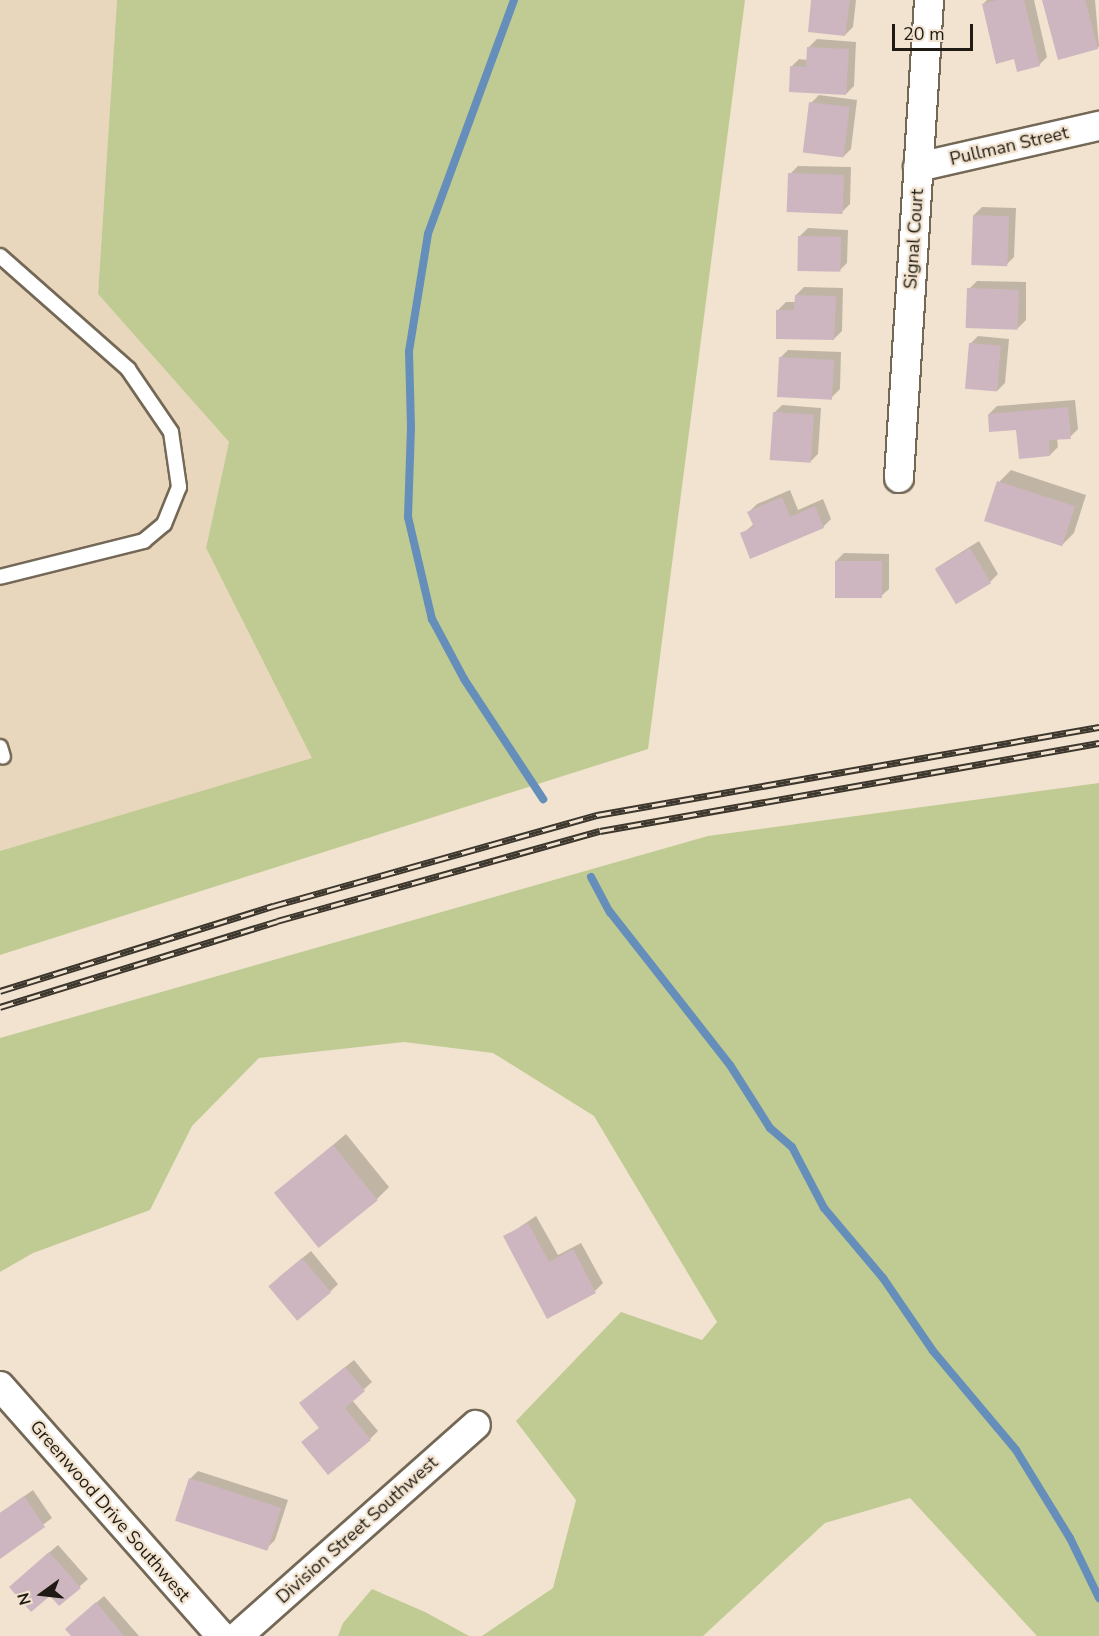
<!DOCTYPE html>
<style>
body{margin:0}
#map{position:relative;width:1099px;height:1636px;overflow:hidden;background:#f1e3cf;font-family:"Nunito Sans",sans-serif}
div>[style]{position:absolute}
.built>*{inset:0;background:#e9d7bd}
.green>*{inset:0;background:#c0cb93}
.shadow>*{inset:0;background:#0003}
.stream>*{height:8px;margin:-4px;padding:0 4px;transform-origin:4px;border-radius:4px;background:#658eba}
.building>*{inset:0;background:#ceb6c0;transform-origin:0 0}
.roads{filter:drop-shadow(2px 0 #746856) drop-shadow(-2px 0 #746856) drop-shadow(0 2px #746856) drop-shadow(0 -2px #746856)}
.lane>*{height:14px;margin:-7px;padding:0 7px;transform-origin:7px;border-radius:7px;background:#fff}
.street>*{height:28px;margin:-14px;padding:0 14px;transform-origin:14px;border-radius:14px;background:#fff}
.rail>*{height:7px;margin-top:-3.5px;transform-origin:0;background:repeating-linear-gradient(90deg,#f1e3cf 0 14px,#3c362d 0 28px);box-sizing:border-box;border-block:2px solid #3c362d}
span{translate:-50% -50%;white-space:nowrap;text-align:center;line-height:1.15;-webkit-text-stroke:4.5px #f1e3cf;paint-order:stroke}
.street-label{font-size:18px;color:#1f1a13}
.north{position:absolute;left:12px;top:1564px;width:60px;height:60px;-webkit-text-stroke:4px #f1e3cf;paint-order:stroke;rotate:255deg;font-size:16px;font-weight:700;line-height:24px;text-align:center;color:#1f1a13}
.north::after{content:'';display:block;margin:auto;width:21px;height:27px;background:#1f1a13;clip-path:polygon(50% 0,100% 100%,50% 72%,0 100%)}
.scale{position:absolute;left:892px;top:24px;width:81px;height:27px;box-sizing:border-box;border:3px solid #1f1a13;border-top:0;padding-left:8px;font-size:18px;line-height:21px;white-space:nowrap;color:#1f1a13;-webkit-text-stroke:4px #f1e3cf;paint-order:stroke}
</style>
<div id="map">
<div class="built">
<i style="clip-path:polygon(0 0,117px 0,98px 294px,229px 442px,206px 548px,313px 758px,0 851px)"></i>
</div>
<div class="green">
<i style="clip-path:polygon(117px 0,745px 0,648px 749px,0 955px,0 851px,312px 758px,206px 548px,229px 442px,98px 294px)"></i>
<i style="clip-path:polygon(1099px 783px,1099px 1636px,1037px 1636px,910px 1498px,825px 1523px,703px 1636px,482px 1636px,553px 1588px,576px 1500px,516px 1421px,621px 1312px,702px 1340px,717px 1322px,594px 1116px,493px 1053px,404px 1042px,259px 1058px,192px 1126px,150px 1210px,33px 1253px,0 1272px,0 1038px,708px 836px)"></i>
<i style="clip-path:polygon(372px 1589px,425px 1612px,469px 1636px,338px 1636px,343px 1623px)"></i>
</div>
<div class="shadow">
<i style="clip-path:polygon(813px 0,856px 0,853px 27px,845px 35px)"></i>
<i style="clip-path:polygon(987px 0,1034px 0,1047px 57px,1039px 65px,1015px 58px,983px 4px)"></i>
<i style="clip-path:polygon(1043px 0,1095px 0,1099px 46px,1098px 48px)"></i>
<i style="clip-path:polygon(817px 39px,856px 42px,854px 86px,846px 94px,791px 67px,799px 59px,808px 60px,809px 47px)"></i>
<i style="clip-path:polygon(819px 95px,857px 100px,851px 149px,843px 157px,811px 103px)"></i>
<i style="clip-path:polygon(798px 166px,851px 167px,850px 204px,842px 212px,790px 174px)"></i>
<i style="clip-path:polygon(982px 207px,1016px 208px,1014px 257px,1006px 265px,974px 215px)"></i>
<i style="clip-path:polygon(808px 228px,848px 230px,847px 263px,839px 271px,800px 236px)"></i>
<i style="clip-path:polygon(977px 281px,1026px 282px,1026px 320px,1018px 328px,969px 289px)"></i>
<i style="clip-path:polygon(804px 287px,843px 288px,842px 331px,834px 339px,778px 310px,786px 302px,796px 302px,796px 295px)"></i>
<i style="clip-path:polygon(978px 336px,1009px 339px,1005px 383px,997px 391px,970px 344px)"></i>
<i style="clip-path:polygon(788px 350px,841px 352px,840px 389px,832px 397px,780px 358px)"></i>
<i style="clip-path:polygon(1075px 400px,1078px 429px,1070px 437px,1057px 438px,1058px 447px,1050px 455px,1018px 428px,989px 414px,997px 406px)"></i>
<i style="clip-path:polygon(782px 405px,821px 408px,818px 454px,810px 462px,774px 413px)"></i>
<i style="clip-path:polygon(1011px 470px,1086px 495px,1074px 533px,1062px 545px,999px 482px)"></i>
<i style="clip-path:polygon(790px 490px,798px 510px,823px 499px,831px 519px,823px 527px,742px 534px,754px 524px,749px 512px,757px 504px)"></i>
<i style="clip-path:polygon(979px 541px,998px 574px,990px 582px,936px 568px)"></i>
<i style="clip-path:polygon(844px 553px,889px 554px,889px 589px,880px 597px,836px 561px)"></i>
<i style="clip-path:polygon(346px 1134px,389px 1187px,377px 1199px,276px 1193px)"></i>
<i style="clip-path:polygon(536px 1216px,558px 1255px,581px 1243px,603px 1283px,595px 1291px,505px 1237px)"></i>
<i style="clip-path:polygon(311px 1251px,338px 1284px,330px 1292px,278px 1278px)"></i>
<i style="clip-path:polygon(354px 1360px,372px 1382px,352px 1400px,378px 1431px,370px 1439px,303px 1442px,320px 1427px,309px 1396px)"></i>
<i style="clip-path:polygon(198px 1471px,288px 1500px,275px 1540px,267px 1548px,190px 1479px)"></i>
<i style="clip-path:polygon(33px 1490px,52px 1518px,0 1557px,0 1513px)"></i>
<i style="clip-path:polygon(58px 1545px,88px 1579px,60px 1604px,50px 1594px,19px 1579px)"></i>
<i style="clip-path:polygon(104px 1596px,139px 1636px,73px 1636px,75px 1621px)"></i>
</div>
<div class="stream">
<i style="left:514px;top:0;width:249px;rotate:110.2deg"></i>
<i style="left:428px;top:234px;width:119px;rotate:99.2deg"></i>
<i style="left:409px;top:351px;width:76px;rotate:88.5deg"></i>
<i style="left:411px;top:427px;width:90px;rotate:91.9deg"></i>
<i style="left:408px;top:517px;width:105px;rotate:76.8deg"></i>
<i style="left:432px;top:619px;width:68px;rotate:61.9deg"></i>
<i style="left:464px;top:679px;width:144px;rotate:56.6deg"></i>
<i style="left:591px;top:877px;width:40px;rotate:62deg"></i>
<i style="left:610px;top:912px;width:194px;rotate:51.9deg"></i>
<i style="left:730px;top:1065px;width:75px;rotate:57.6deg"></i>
<i style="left:770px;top:1128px;width:29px;rotate:41deg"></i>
<i style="left:792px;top:1147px;width:69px;rotate:62.3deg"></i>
<i style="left:824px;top:1208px;width:92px;rotate:49.9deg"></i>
<i style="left:883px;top:1278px;width:88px;rotate:55.6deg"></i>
<i style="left:933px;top:1351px;width:129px;rotate:50deg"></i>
<i style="left:1016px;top:1450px;width:103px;rotate:58.5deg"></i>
<i style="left:1070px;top:1538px;width:67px;rotate:64.2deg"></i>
</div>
<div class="building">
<i style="clip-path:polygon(811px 0,850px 0,845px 36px,808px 32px)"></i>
<i style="clip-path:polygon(997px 0,1024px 0,1040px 66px,1017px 72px,1014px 59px,996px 64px,982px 4px)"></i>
<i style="clip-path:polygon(1042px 0,1085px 0,1098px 49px,1058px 60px)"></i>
<i style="clip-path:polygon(807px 47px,849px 49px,846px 95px,789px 92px,790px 66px,806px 67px)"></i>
<i style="left:809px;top:102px;width:41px;height:51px;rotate:7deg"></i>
<i style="left:788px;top:173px;width:56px;height:39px;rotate:2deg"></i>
<i style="left:973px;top:215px;width:36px;height:50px;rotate:2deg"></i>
<i style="left:798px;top:236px;width:43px;height:35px;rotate:1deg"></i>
<i style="left:967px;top:288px;width:52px;height:40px;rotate:2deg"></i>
<i style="clip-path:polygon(795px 295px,836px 296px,834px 340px,776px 339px,776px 310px,794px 310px)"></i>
<i style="left:969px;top:343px;width:32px;height:46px;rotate:5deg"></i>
<i style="left:779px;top:357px;width:55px;height:40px;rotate:3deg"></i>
<i style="clip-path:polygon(1068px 407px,1071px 439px,1049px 440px,1050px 456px,1019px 459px,1016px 430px,989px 432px,988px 414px)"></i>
<i style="left:773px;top:412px;width:41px;height:48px;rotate:4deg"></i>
<i style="left:997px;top:481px;width:82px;height:42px;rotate:18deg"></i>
<i style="clip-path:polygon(782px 497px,790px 517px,815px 506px,824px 528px,750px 559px,740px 533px,754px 527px,747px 512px)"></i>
<i style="left:970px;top:548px;width:41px;height:41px;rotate:59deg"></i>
<i style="left:835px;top:561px;width:47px;height:37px"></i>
<i style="left:333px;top:1145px;width:71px;height:76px;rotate:51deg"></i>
<i style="clip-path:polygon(528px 1223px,549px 1262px,573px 1249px,596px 1293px,547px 1319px,503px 1236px)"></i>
<i style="left:302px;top:1258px;width:45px;height:44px;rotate:50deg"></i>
<i style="clip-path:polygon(345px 1367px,365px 1391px,345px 1408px,371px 1440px,328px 1475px,301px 1442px,319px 1428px,299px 1403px)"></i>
<i style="left:189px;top:1478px;width:97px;height:45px;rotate:18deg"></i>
<i style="clip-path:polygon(24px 1496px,45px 1527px,0 1559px,0 1513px)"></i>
<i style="clip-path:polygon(49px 1552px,81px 1588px,59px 1606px,50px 1596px,31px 1612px,9px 1587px)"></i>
<i style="clip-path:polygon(96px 1602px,124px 1636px,71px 1636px,65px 1629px)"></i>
</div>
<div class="roads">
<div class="lane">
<i style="left:0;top:256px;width:171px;rotate:41.4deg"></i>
<i style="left:128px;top:369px;width:76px;rotate:55.7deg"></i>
<i style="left:171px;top:432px;width:56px;rotate:81.7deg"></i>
<i style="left:179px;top:487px;width:40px;rotate:112deg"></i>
<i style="left:164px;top:524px;width:26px;rotate:140deg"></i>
<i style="left:144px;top:541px;width:148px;rotate:166deg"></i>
<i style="left:0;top:747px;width:10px;rotate:73deg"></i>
</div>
<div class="street">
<i style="left:918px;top:167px;width:186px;rotate:-12.8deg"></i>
<i style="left:899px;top:478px;width:479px;rotate:-86.4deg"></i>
<i style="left:0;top:1386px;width:334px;rotate:48.5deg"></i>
<i style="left:238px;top:1636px;width:318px;rotate:-41.6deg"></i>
</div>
</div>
<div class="rail">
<i style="left:0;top:991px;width:286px;rotate:-17.3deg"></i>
<i style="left:273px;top:906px;width:337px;rotate:-15.7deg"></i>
<i style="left:597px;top:815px;width:510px;rotate:-9.94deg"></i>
<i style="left:0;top:1007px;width:290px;rotate:-17.2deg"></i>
<i style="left:277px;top:921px;width:335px;rotate:-15.6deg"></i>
<i style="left:600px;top:831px;width:507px;rotate:-10deg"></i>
</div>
<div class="street-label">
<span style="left:1009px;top:146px;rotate:-13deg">Pullman Street</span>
<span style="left:914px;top:239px;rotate:-86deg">Signal Court</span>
<span style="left:110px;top:1511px;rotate:49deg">Greenwood Drive Southwest</span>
<span style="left:357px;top:1530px;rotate:-42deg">Division Street Southwest</span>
</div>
<div class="north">N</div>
<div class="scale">20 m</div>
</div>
